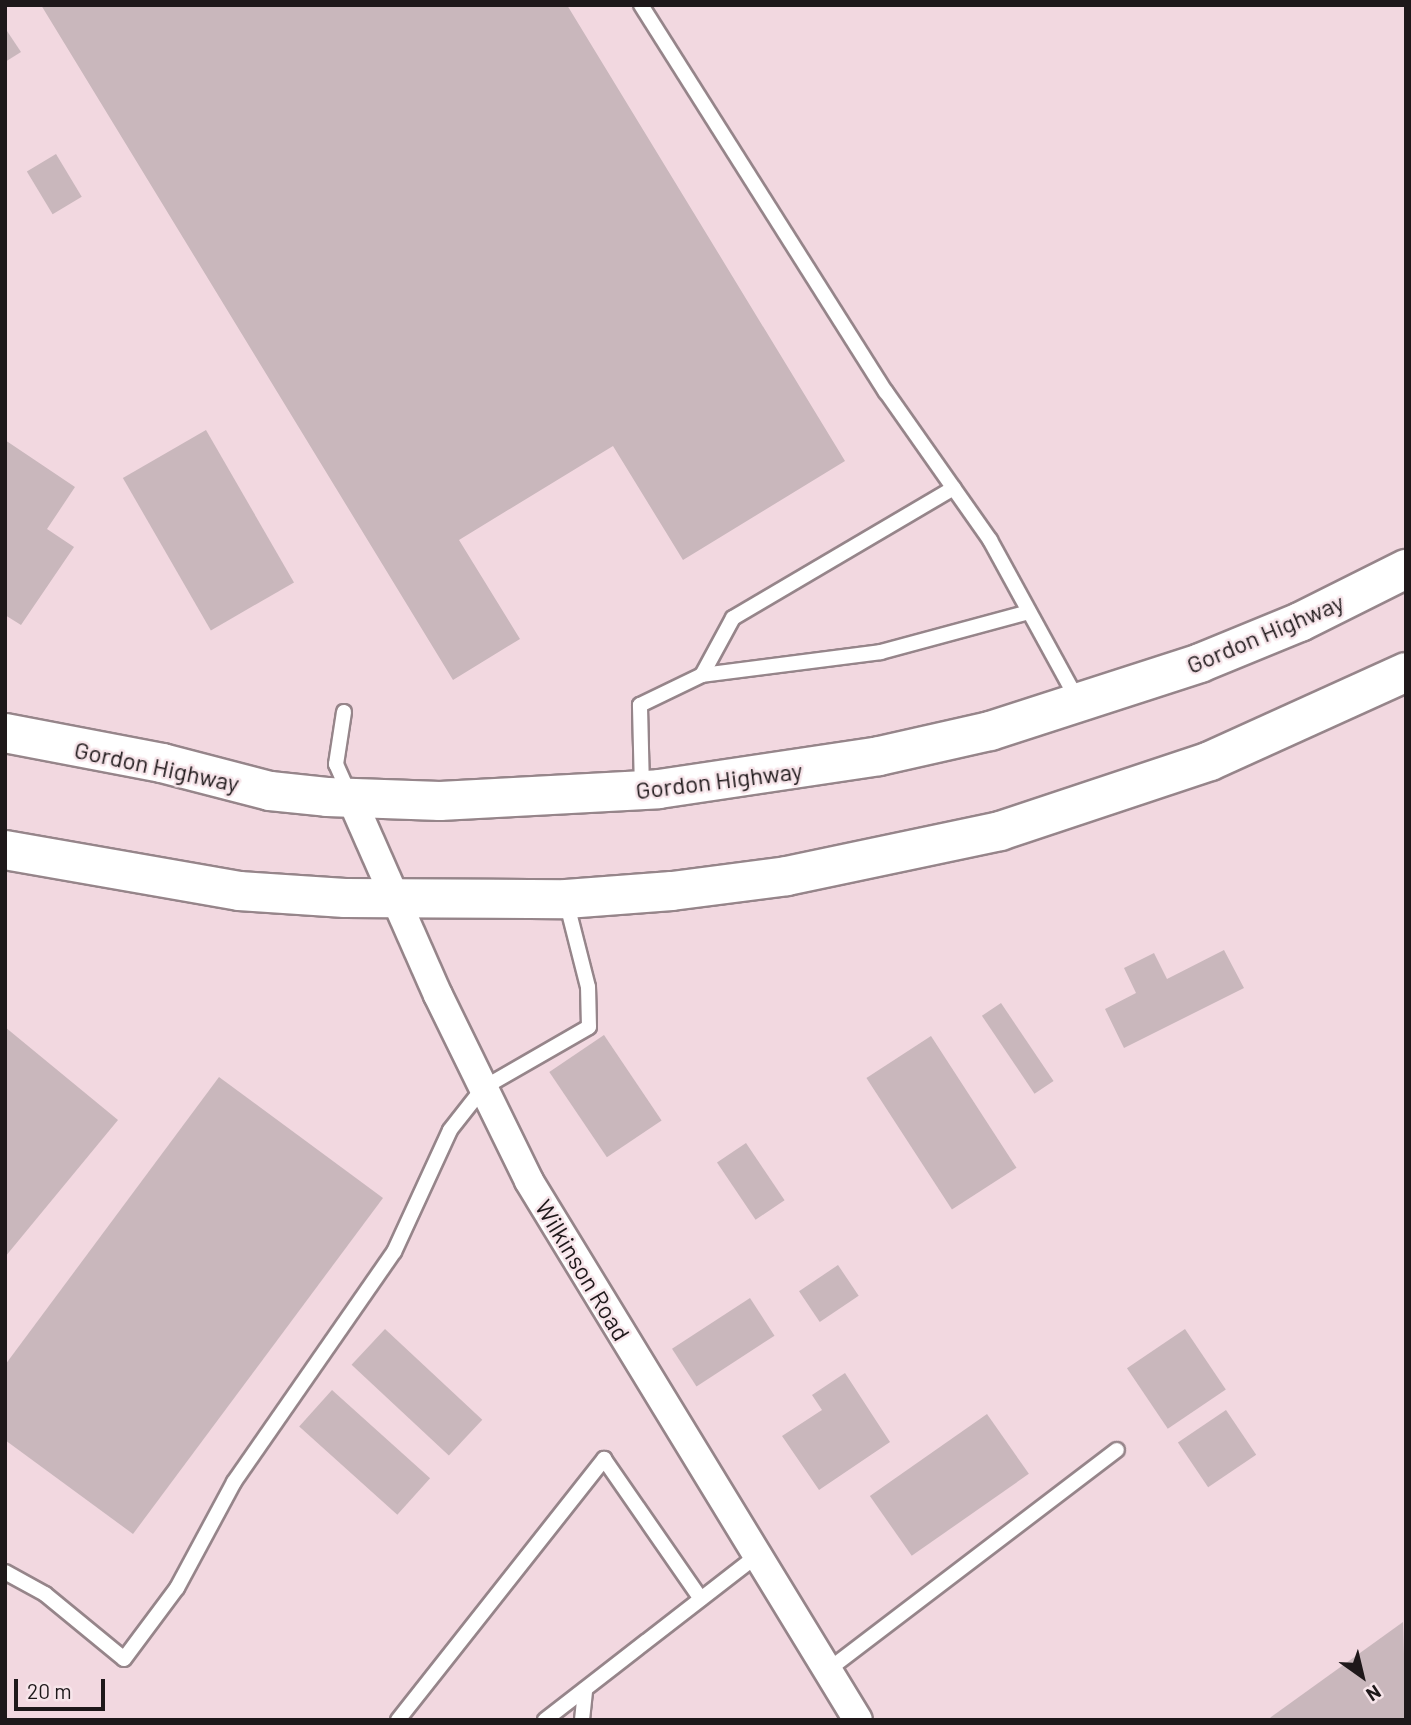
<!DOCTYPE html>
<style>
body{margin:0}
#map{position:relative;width:1411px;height:1725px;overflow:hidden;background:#f7e5ea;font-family:Barlow,sans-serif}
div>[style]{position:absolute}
.built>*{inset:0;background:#f2d8e0;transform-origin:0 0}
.building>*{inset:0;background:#c9b7bc;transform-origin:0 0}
.roads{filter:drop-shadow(2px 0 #96858a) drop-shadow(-2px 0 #96858a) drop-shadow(0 2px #96858a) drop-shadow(0 -2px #96858a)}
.lane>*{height:14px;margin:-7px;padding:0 7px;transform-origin:7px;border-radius:7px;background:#fff}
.street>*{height:28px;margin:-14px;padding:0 14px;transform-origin:14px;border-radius:14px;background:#fff}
.highway>*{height:38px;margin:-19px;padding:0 19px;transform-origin:19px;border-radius:19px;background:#fff}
span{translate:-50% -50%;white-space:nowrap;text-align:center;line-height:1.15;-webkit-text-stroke:5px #f7e5ea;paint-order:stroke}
.street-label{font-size:24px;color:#1e181a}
.frame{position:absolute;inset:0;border:7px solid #1e181a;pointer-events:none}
.north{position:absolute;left:1327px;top:1641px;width:70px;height:70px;-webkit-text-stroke:5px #f7e5ea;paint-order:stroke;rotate:146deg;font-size:19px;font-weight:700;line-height:28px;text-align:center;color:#1e181a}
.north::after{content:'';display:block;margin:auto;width:24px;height:32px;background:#1e181a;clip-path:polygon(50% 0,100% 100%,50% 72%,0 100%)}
.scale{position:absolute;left:14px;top:1679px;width:91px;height:32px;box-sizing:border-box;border:4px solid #1e181a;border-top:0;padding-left:9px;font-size:21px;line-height:24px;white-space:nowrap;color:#1e181a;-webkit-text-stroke:5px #f7e5ea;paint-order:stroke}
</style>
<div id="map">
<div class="built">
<i style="left:5px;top:5px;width:1401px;height:1715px"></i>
</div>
<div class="building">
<i style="clip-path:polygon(41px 5px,567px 5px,845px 461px,683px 560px,613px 446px,459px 540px,520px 639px,453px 680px)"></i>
<i style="clip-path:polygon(5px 28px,21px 52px,5px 62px)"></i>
<i style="left:56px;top:154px;width:50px;height:34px;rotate:59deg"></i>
<i style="left:206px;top:430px;width:176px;height:96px;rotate:60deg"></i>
<i style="clip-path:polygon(5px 440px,75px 487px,47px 529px,74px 547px,21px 625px,5px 615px)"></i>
<i style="clip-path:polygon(1224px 950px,1244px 988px,1124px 1048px,1105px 1009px,1136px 993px,1124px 968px,1154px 953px,1167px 979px)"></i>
<i style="left:1001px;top:1003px;width:94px;height:23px;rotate:56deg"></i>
<i style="clip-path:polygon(5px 1027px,118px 1120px,5px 1257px)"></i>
<i style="left:604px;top:1035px;width:103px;height:66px;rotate:56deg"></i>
<i style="left:931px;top:1036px;width:157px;height:77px;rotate:57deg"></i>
<i style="clip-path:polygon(219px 1077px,383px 1198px,133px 1534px,5px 1440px,5px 1365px)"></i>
<i style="left:746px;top:1143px;width:69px;height:35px;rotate:56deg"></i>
<i style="left:838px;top:1265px;width:37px;height:47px;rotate:56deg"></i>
<i style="left:750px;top:1298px;width:45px;height:93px;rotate:57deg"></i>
<i style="left:385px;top:1329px;width:133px;height:49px;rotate:43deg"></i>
<i style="left:1185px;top:1329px;width:73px;height:70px;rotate:56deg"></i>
<i style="clip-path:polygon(845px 1373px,890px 1442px,819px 1490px,782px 1436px,822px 1410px,812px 1395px)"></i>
<i style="left:332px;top:1390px;width:132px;height:49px;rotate:42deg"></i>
<i style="left:1226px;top:1410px;width:54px;height:58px;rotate:56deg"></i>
<i style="left:987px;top:1414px;width:73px;height:143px;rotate:55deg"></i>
<i style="clip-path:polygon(1403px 1622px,1406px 1720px,1267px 1720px)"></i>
</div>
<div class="roads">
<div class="lane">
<i style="left:641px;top:5px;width:458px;rotate:57.7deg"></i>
<i style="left:886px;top:392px;width:181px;rotate:54.9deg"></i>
<i style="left:990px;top:540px;width:181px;rotate:61.3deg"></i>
<i style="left:702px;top:675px;width:180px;rotate:-7.3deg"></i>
<i style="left:881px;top:652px;width:153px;rotate:-15.1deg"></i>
<i style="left:344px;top:712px;width:53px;rotate:98.7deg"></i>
<i style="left:336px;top:764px;width:32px;rotate:66deg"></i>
<i style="left:642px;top:789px;width:84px;rotate:-91.4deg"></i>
<i style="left:640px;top:705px;width:69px;rotate:-25.8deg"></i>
<i style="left:702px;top:675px;width:65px;rotate:-61.5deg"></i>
<i style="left:733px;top:618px;width:256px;rotate:-30.5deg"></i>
<i style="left:5px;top:1572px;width:46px;rotate:28.8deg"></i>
<i style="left:45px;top:1594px;width:102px;rotate:39.4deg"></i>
<i style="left:124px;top:1659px;width:89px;rotate:-53.3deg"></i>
<i style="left:177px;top:1588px;width:120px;rotate:-61.7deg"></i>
<i style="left:234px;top:1482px;width:280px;rotate:-55.2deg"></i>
<i style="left:394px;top:1252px;width:134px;rotate:-65.3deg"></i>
<i style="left:450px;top:1130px;width:53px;rotate:-51.8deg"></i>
<i style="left:483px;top:1088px;width:122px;rotate:-29.9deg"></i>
<i style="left:589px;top:1027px;width:40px;rotate:-91.4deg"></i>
<i style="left:588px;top:987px;width:89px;rotate:-104.3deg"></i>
<i style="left:828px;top:1670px;width:363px;rotate:-37.3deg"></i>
<i style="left:398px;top:1720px;width:333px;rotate:-51.7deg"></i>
<i style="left:604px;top:1459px;width:170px;rotate:55.3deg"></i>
<i style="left:545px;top:1720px;width:269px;rotate:-37.8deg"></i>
<i style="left:582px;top:1720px;width:31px;rotate:-84deg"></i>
</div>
<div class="street">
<i style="left:351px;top:798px;width:215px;rotate:66.2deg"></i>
<i style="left:438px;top:995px;width:207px;rotate:63.9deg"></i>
<i style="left:529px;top:1181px;width:631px;rotate:58.6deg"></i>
</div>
<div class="highway">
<i style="left:5px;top:733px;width:160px;rotate:10.8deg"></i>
<i style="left:162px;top:763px;width:112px;rotate:14.5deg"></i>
<i style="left:270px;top:791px;width:57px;rotate:6deg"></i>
<i style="left:327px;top:797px;width:113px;rotate:2deg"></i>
<i style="left:440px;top:801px;width:219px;rotate:-3.1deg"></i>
<i style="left:659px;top:789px;width:222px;rotate:-8.5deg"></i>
<i style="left:879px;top:756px;width:114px;rotate:-12.7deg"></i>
<i style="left:990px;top:731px;width:221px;rotate:-17.9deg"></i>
<i style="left:1200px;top:663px;width:108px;rotate:-22.3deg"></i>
<i style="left:1300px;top:622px;width:119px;rotate:-26.6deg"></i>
<i style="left:5px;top:850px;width:238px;rotate:9.9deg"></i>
<i style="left:239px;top:891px;width:106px;rotate:3.8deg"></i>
<i style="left:345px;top:898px;width:221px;rotate:0.3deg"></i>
<i style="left:566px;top:899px;width:106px;rotate:-4.3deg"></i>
<i style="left:672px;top:891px;width:116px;rotate:-7.4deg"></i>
<i style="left:787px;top:876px;width:218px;rotate:-11.9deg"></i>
<i style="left:1000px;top:831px;width:221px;rotate:-18.4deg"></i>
<i style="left:1210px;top:761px;width:215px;rotate:-24.4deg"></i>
</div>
</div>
<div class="street-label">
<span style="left:1265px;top:633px;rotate:-23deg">Gordon Highway</span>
<span style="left:157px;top:766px;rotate:12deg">Gordon Highway</span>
<span style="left:719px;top:780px;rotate:-7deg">Gordon Highway</span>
<span style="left:583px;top:1270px;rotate:59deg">Wilkinson Road</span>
</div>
<div class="frame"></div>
<div class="north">N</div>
<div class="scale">20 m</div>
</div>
